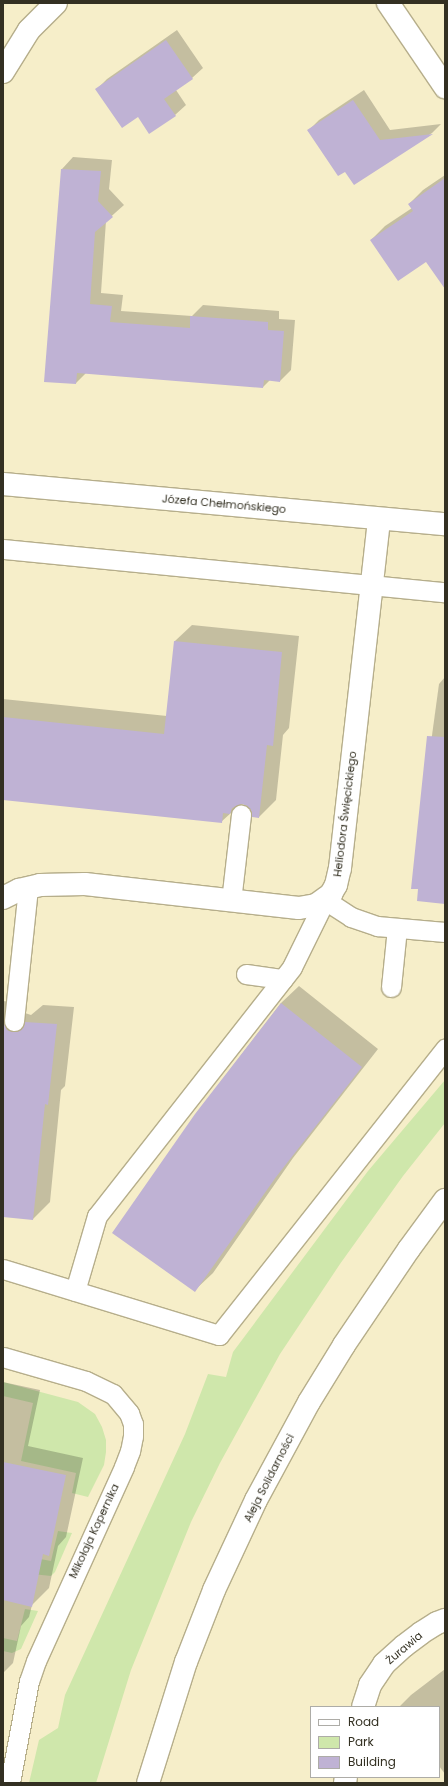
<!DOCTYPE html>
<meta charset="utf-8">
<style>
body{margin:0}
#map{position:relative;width:448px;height:1786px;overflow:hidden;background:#f6eec9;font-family:Poppins,sans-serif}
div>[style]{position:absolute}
.green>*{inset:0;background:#cfe7ab}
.shadow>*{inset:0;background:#0003}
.building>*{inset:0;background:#bfb2d4}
.roads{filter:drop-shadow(1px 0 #b6ae8b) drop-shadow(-1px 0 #b6ae8b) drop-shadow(0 1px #b6ae8b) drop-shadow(0 -1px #b6ae8b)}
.lane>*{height:19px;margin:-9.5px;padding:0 9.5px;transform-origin:9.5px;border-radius:9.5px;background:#fff}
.street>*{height:22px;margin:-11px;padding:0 11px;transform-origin:11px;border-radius:11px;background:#fff}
.secondary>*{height:22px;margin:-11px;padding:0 11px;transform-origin:11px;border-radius:11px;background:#fff}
span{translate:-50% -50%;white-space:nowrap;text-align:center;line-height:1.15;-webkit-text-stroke:3px #fff;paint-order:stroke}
.street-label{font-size:11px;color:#333022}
.frame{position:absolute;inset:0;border:4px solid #333022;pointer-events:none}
.legend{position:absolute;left:310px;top:1706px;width:130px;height:72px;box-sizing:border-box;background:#fff;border:1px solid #adaca7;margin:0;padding:5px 7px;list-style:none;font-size:12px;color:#333022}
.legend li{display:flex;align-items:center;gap:8px;height:20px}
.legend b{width:20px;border:1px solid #adaca7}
</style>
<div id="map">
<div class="green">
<i style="clip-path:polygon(445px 1080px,445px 1123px,403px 1176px,340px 1264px,280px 1354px,220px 1463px,191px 1522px,131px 1670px,96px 1783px,29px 1783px,39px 1740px,58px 1728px,65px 1695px,185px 1434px,208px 1374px,226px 1377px,233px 1352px,368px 1171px)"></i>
<i style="clip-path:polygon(3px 1382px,78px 1402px,95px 1414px,102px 1427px,106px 1440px,106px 1452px,104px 1465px,88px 1497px,72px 1493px,76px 1473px,21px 1461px,33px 1403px,3px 1396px)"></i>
<i style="clip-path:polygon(58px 1531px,72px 1533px,55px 1572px,51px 1576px,32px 1574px,35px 1558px,51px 1561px)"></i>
<i style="clip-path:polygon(25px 1609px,38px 1611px,21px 1649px,12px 1653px,3px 1651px,3px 1638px,17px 1641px)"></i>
</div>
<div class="shadow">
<i style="clip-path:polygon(177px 30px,203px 68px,192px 78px,176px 90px,186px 105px,175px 115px,97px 89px,107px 79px)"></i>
<i style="clip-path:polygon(364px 90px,390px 130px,441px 124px,432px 133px,354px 184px,345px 170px,308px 131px,319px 120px)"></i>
<i style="clip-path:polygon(73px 157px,112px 160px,109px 189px,124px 205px,106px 221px,101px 293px,123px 295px,121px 311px,192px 316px,203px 305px,279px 311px,279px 319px,295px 320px,291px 370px,280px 381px,270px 380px,263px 387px,86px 373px,76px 383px,62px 169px)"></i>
<i style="clip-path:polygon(445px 175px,445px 278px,427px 261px,371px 240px,385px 226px,412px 208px,409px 204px,423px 190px)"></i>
<i style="clip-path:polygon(192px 625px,299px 636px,289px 728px,283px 735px,276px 800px,259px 817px,248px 805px,242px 803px,221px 822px,3px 799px,3px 699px,167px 716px,175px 641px)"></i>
<i style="clip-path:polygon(445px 677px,445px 903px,427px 772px,439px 684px)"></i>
<i style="clip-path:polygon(299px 986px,378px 1049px,293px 1158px,213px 1273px,195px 1290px,196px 1114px,281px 1003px)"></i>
<i style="clip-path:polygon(3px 1001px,20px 1003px,25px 1013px,31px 1015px,43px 1005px,74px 1007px,65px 1086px,61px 1090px,50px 1202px,33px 1219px,3px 1216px)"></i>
<i style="clip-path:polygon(3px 1382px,40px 1390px,28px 1446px,83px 1458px,66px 1537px,58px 1546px,49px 1588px,32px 1605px,29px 1617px,21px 1626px,13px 1663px,3px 1673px)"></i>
<i style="clip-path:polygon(445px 1669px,445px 1774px,439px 1766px,439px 1707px,399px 1707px,411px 1695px)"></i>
</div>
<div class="building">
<i style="clip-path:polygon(166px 40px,193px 79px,164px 99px,176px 116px,149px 134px,138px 117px,122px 128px,95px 89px)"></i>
<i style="clip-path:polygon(353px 100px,380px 140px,433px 134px,354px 185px,345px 172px,338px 176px,307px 130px)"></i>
<i style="clip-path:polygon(61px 169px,101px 171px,98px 201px,113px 217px,95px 232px,90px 304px,112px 306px,110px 322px,190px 328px,190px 316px,268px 322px,268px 330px,284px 331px,280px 382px,264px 380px,263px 388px,77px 373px,76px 384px,44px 382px)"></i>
<i style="clip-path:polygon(445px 178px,445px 289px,426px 262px,398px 281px,370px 240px,413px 211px,408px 204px)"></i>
<i style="clip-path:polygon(174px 641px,282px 652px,273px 746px,267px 745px,259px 818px,252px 817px,251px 810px,247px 806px,242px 804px,232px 808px,230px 814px,223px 813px,222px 823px,3px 800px,3px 717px,164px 734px)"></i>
<i style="clip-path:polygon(427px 736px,445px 737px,445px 904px,417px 901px,418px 889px,411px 889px)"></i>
<i style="clip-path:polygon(281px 1003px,362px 1067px,276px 1177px,195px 1292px,112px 1233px,195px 1114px)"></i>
<i style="clip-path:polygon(3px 1020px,7px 1030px,13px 1032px,23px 1028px,25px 1022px,57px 1024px,48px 1105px,45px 1104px,33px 1220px,3px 1217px)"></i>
<i style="clip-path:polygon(3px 1462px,66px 1475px,49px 1556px,43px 1554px,32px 1607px,3px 1600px)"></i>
</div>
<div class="roads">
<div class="lane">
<i style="left:3px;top:549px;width:444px;rotate:5.6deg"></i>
<i style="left:231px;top:901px;width:87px;rotate:-83.4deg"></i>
<i style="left:246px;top:974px;width:37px;rotate:8deg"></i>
<i style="left:391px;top:987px;width:59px;rotate:-84.2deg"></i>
<i style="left:14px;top:1021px;width:134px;rotate:-84deg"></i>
<i style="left:3px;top:1269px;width:226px;rotate:17deg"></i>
<i style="left:219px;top:1335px;width:365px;rotate:-51.7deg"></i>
<i style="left:75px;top:1291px;width:78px;rotate:-73.7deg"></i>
<i style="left:97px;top:1216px;width:316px;rotate:-51.9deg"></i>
<i style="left:292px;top:967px;width:75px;rotate:-63.8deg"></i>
<i style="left:325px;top:900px;width:31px;rotate:33deg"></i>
<i style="left:351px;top:917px;width:28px;rotate:19deg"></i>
<i style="left:377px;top:926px;width:68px;rotate:5deg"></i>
<i style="left:3px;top:1357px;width:86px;rotate:16.1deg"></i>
<i style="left:86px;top:1381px;width:30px;rotate:26deg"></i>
<i style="left:113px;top:1394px;width:25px;rotate:50deg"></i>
<i style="left:129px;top:1413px;width:12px;rotate:70deg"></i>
<i style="left:133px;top:1424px;width:12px;rotate:90deg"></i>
<i style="left:133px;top:1436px;width:15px;rotate:101deg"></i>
<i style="left:130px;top:1451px;width:17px;rotate:111deg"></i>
<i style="left:124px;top:1467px;width:213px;rotate:114.4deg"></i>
<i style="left:36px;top:1661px;width:21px;rotate:109deg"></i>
<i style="left:29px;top:1681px;width:104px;rotate:100.6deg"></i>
</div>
<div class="street">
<i style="left:388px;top:3px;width:102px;rotate:55.8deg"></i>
<i style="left:3px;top:72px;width:49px;rotate:-58.2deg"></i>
<i style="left:29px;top:30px;width:38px;rotate:-45deg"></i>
<i style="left:3px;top:898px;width:18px;rotate:-27deg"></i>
<i style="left:19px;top:890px;width:22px;rotate:-13deg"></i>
<i style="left:40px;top:885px;width:45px;rotate:-1.3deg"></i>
<i style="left:85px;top:884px;width:215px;rotate:6.4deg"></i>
<i style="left:299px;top:908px;width:17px;rotate:-10deg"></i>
<i style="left:316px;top:905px;width:19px;rotate:-36deg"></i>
<i style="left:331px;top:894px;width:10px;rotate:-61deg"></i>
<i style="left:336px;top:885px;width:17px;rotate:-77deg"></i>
<i style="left:340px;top:868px;width:351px;rotate:-83.6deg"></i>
<i style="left:363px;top:1707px;width:23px;rotate:-72deg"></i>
<i style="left:370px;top:1685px;width:25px;rotate:-56deg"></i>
<i style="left:384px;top:1664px;width:27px;rotate:-42deg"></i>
<i style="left:404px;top:1646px;width:21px;rotate:-37deg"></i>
<i style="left:421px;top:1633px;width:19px;rotate:-32deg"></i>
<i style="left:437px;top:1623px;width:9px;rotate:-21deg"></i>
<i style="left:345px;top:1783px;width:6px;rotate:-81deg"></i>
</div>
<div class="secondary">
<i style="left:3px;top:484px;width:444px;rotate:5.2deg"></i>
<i style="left:148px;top:1783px;width:127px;rotate:-72.6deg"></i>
<i style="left:186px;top:1662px;width:77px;rotate:-68.7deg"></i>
<i style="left:214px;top:1590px;width:99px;rotate:-65deg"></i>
<i style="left:256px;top:1500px;width:111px;rotate:-61.6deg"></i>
<i style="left:309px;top:1402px;width:67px;rotate:-58.4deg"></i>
<i style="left:344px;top:1345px;width:116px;rotate:-55.9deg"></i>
<i style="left:409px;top:1249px;width:61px;rotate:-53.7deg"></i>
</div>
</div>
<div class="street-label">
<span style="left:224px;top:504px;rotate:5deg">Józefa Chełmońskiego</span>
<span style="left:345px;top:814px;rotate:-83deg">Heliodora Święcickiego</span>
<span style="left:269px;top:1478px;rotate:-63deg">Aleja Solidarności</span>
<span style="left:94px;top:1531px;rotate:-65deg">Mikołaja Kopernika</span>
<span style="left:404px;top:1648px;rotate:-40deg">Żurawia</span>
</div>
<div class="frame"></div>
<ul class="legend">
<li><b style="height:5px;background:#fff"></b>Road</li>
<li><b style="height:11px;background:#cfe7ab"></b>Park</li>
<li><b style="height:11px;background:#bfb2d4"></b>Building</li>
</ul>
</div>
